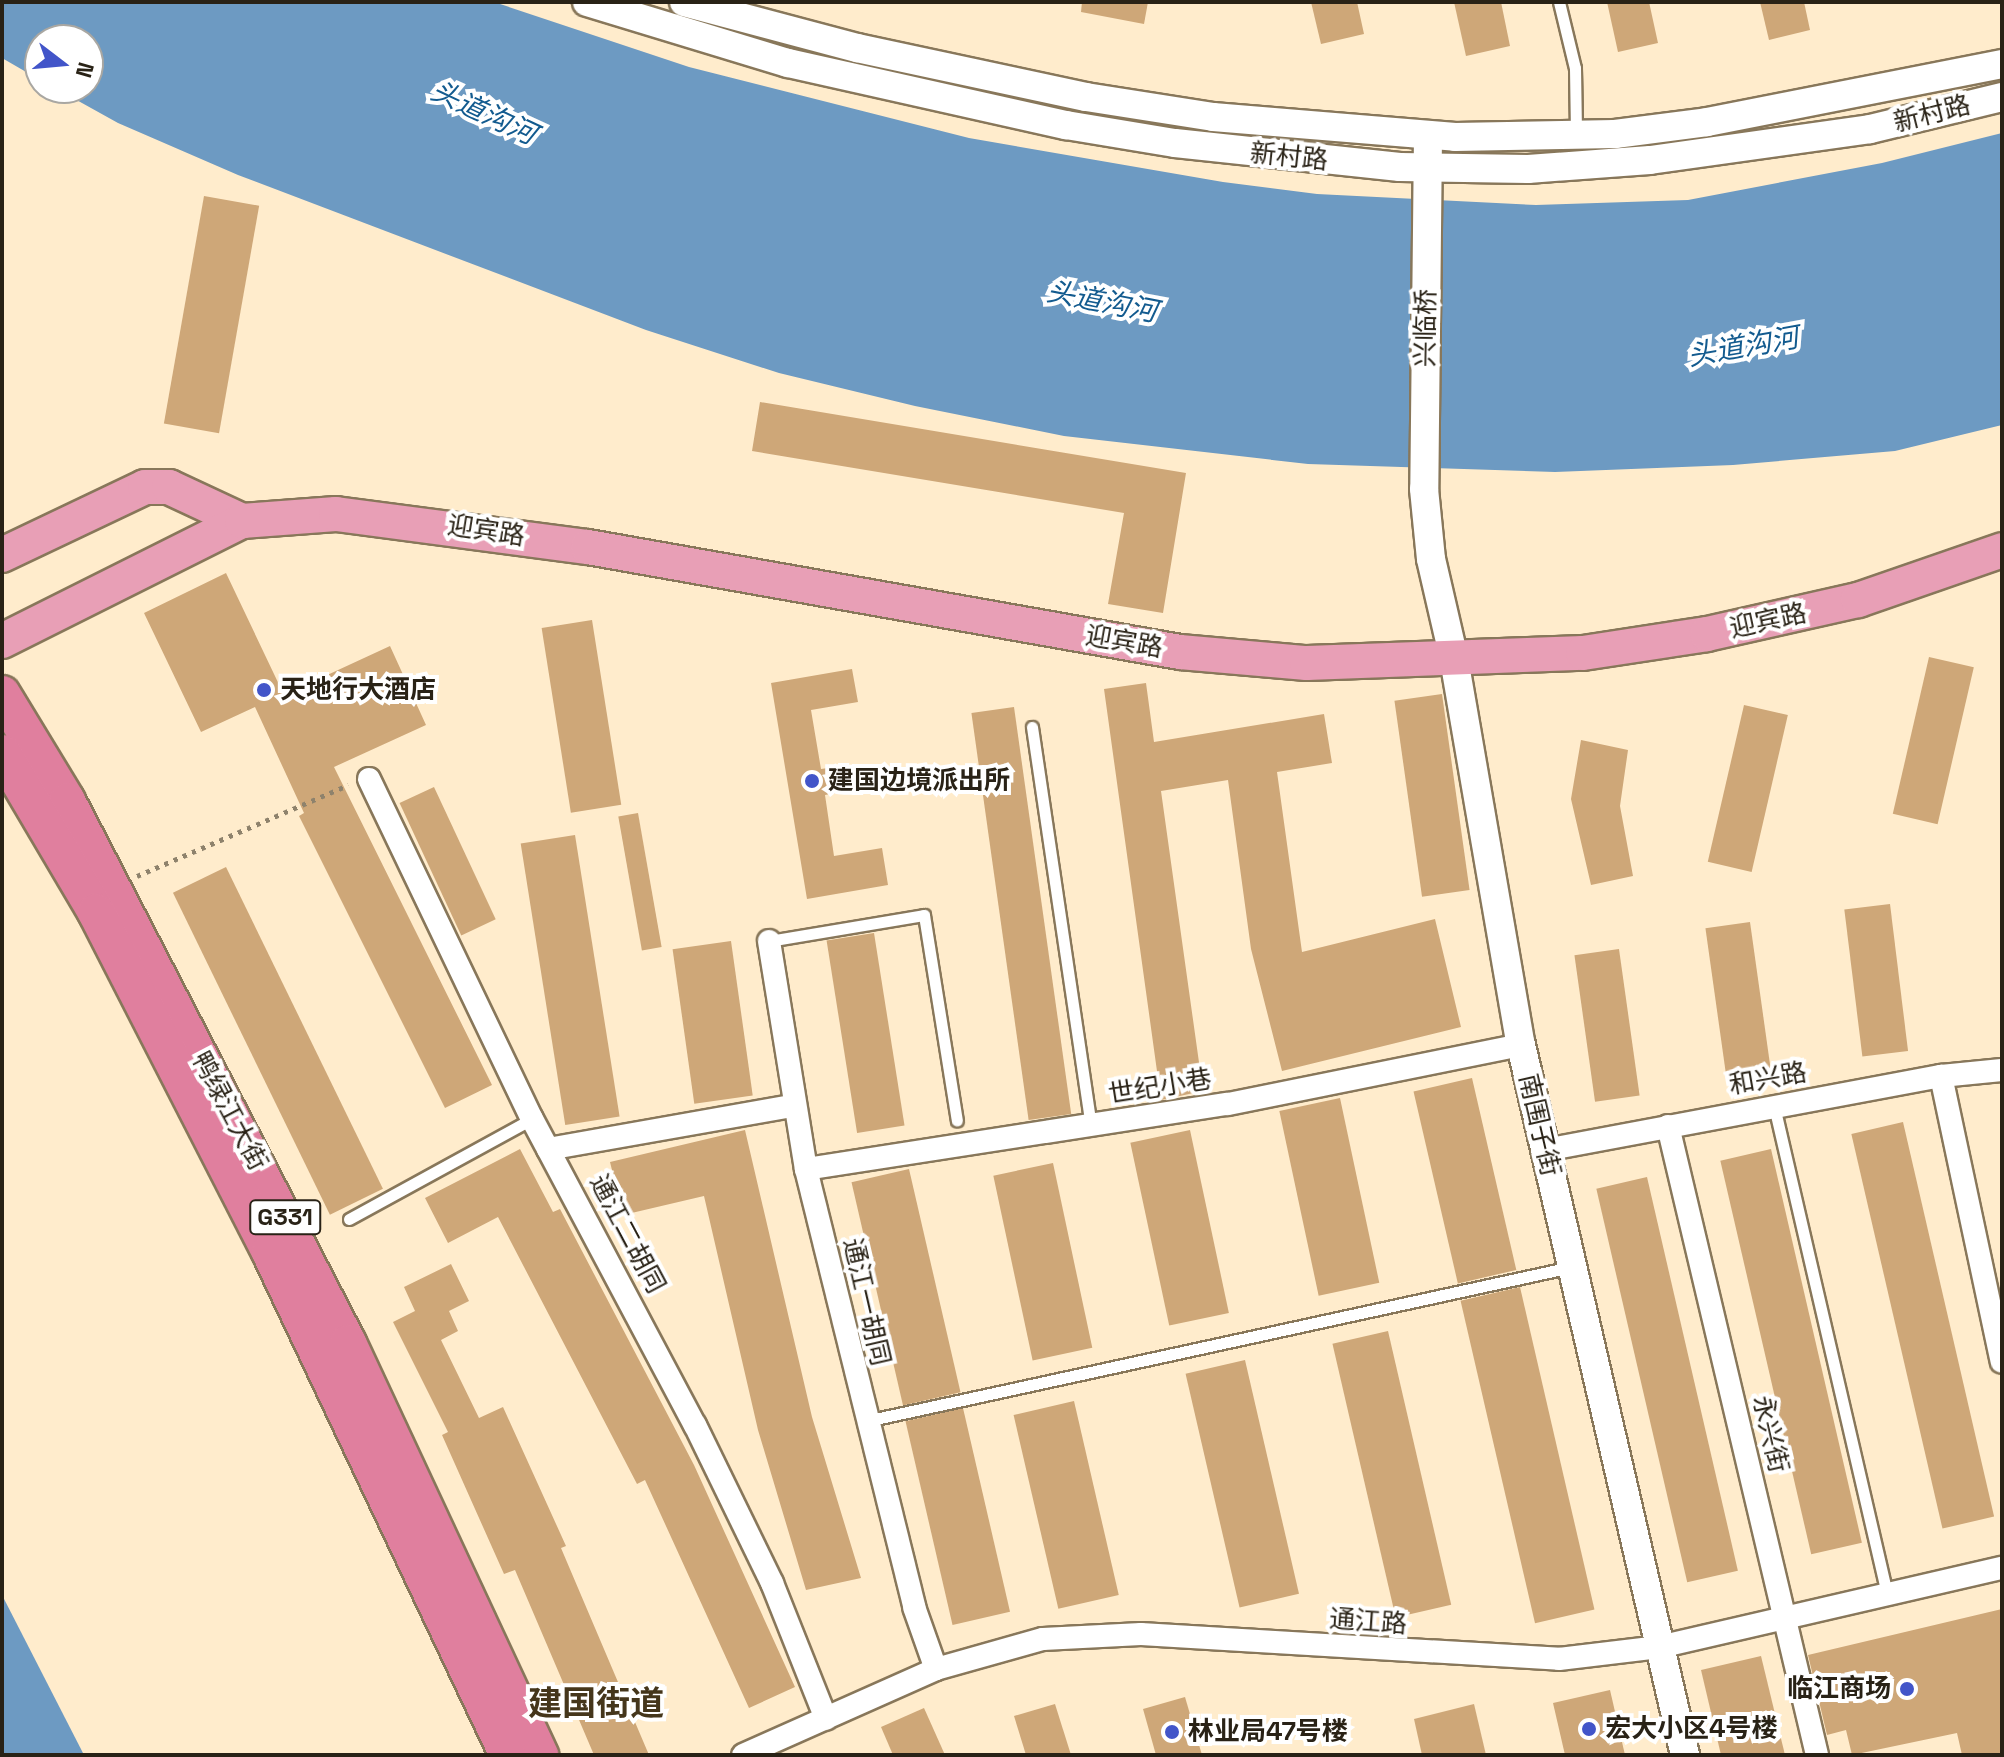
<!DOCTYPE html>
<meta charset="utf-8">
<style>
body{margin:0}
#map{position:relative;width:2004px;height:1757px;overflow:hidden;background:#ffeccc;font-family:"Space Grotesk","Noto Sans SC",sans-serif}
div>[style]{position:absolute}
.water>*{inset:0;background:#6d9ac2}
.building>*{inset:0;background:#cea778;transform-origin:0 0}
.path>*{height:5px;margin-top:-2.5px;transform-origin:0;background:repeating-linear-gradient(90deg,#8e826c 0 4px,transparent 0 10px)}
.roads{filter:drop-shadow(2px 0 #88775a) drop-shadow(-2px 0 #88775a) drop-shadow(0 2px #88775a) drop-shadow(0 -2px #88775a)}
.service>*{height:11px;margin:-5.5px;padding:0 5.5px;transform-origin:5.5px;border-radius:5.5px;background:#fff}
.minor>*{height:22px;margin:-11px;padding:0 11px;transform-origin:11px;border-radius:11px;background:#fff}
.tertiary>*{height:28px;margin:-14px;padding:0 14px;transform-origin:14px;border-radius:14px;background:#fff}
.primary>*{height:34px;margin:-17px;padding:0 17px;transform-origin:17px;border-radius:17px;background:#e89fb6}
.trunk>*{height:36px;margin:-18px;padding:0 18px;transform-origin:18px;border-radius:18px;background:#e07f9e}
.dots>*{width:22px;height:22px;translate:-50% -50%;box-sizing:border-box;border:4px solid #fff;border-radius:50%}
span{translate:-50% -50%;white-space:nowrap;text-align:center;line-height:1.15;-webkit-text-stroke:8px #fff;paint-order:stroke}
.shield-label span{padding:2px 6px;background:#fff;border:2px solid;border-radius:6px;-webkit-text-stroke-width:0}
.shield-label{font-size:24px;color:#292216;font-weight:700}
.street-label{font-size:26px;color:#292216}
.poi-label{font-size:26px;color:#292216;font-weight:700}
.left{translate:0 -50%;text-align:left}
.right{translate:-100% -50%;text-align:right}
.water-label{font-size:28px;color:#135b8f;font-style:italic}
.district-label{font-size:34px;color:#45361b;font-weight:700}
.frame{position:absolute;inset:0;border:4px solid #292216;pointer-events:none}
.north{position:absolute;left:24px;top:24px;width:80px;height:80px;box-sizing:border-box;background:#fff;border:2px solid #a9a7a2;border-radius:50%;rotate:106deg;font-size:22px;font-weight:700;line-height:32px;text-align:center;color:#292216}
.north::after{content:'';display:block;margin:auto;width:28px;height:36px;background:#4255c9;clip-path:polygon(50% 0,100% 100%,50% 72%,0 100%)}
</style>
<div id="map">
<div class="water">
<i style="clip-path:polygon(2px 2px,494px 2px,689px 67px,969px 138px,1223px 182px,1317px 194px,1536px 205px,1688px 200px,1882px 163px,2002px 133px,2002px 425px,1895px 451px,1733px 465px,1555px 472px,1308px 464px,1064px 436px,915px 406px,779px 373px,646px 330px,238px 175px,118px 123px,55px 88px,88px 88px,88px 40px,40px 40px,40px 80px,2px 58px)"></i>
<i style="clip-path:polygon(2px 1595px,84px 1755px,2px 1755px)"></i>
</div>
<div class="building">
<i style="clip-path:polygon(1082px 2px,1148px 2px,1144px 24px,1081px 12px)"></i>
<i style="clip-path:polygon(1311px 2px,1357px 2px,1364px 34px,1321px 44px)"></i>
<i style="clip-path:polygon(1454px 2px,1501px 2px,1510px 46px,1466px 56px)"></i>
<i style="clip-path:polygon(1607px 2px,1649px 2px,1658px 43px,1618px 52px)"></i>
<i style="clip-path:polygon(1760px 2px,1804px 2px,1810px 30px,1769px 40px)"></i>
<i style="left:204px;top:196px;width:56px;height:231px;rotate:10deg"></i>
<i style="clip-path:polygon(760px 402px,1186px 473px,1163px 613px,1108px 604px,1124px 513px,752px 451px)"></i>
<i style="clip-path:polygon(226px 573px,284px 695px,390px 646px,426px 725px,334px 767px,492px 1085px,445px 1108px,299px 816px,304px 813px,255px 707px,201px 732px,144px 613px)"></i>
<i style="left:592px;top:620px;width:187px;height:51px;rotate:81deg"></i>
<i style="left:1929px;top:657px;width:46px;height:161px;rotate:13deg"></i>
<i style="clip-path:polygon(852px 669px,858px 702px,811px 710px,821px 769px,835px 767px,840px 792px,825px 795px,834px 856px,882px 848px,888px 885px,807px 899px,771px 683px)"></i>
<i style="clip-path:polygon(1146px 683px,1154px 742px,1324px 714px,1332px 763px,1277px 772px,1302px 952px,1435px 919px,1461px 1027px,1282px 1071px,1251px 949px,1228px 780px,1161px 791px,1203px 1091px,1161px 1100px,1104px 689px)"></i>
<i style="left:1442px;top:694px;width:198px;height:48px;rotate:82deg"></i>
<i style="left:1744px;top:705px;width:45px;height:161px;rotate:13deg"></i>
<i style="left:1014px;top:707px;width:411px;height:43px;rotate:82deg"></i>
<i style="clip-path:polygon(1581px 740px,1628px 750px,1620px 806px,1633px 876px,1591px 885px,1571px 799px)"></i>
<i style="left:434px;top:787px;width:146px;height:38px;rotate:65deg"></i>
<i style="left:638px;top:813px;width:136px;height:20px;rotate:80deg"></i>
<i style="left:575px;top:835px;width:285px;height:55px;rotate:81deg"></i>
<i style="left:226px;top:867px;width:358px;height:59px;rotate:64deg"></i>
<i style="left:1890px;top:904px;width:148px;height:46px;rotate:83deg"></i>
<i style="left:1750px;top:922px;width:148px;height:45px;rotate:82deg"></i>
<i style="left:874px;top:933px;width:195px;height:48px;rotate:81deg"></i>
<i style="left:731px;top:941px;width:156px;height:59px;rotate:82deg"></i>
<i style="left:1619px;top:949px;width:148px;height:45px;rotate:82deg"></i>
<i style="left:1472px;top:1078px;width:197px;height:60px;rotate:77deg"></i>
<i style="left:1340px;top:1098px;width:189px;height:62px;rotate:78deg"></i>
<i style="left:1903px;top:1122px;width:405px;height:53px;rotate:77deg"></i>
<i style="clip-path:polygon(745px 1130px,812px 1417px,861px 1578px,806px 1590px,758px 1430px,704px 1196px,623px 1215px,610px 1162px)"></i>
<i style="left:1190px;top:1130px;width:187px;height:61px;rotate:78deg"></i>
<i style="clip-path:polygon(520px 1149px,553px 1212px,560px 1209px,694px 1465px,795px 1687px,749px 1708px,645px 1480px,637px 1484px,498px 1217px,448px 1243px,425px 1198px)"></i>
<i style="left:1771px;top:1149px;width:404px;height:52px;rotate:77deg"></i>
<i style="left:1053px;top:1163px;width:189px;height:61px;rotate:78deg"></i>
<i style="left:909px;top:1169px;width:229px;height:59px;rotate:77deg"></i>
<i style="left:1647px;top:1177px;width:404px;height:52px;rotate:77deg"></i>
<i style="clip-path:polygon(451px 1264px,469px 1301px,449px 1311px,458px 1331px,441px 1340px,479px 1418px,503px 1407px,566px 1546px,561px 1548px,649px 1755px,594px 1755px,515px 1570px,504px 1574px,442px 1435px,448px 1432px,393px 1322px,415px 1311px,404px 1287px)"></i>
<i style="left:1520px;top:1287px;width:331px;height:61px;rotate:77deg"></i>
<i style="left:1388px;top:1331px;width:281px;height:57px;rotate:77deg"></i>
<i style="left:1245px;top:1360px;width:240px;height:61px;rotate:77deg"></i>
<i style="left:1074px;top:1401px;width:199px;height:62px;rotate:77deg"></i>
<i style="left:963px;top:1408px;width:209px;height:59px;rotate:77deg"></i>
<i style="clip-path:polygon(2002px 1609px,2002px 1755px,1962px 1755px,1957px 1733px,1852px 1755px,1846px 1730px,1827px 1735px,1808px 1655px)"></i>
<i style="clip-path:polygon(1761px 1656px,1785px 1755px,1721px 1755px,1701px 1670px)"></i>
<i style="clip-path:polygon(1610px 1690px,1625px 1755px,1565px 1755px,1553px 1703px)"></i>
<i style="clip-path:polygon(1185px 1697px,1202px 1755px,1156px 1755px,1143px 1709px)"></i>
<i style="clip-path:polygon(1055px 1704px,1071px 1755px,1026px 1755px,1014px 1716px)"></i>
<i style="clip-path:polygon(1474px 1704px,1486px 1755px,1422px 1755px,1414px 1719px)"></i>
<i style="clip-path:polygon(924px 1708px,945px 1755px,893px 1755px,881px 1727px)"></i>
</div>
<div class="path">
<i style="left:137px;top:876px;width:230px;rotate:-23.3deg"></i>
</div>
<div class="roads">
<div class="service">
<i style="left:1559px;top:2px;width:68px;rotate:76.4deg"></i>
<i style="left:1575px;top:68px;width:67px;rotate:89.1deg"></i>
<i style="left:1032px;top:727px;width:403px;rotate:81.6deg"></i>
<i style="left:769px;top:941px;width:157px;rotate:-9.5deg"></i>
<i style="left:924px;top:915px;width:208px;rotate:80.9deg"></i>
<i style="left:1774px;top:1106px;width:501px;rotate:76.96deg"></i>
<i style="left:349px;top:1219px;width:209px;rotate:-28.7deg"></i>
<i style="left:866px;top:1421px;width:722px;rotate:-12.32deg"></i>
</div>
<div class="minor">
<i style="left:369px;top:779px;width:377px;rotate:64.4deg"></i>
<i style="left:532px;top:1119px;width:347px;rotate:62deg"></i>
<i style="left:695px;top:1425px;width:176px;rotate:64deg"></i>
<i style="left:772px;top:1583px;width:146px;rotate:68.3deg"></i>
<i style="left:769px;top:941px;width:231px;rotate:80.8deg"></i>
<i style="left:806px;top:1169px;width:451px;rotate:76.1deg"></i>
<i style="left:914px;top:1607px;width:66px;rotate:70.5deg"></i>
<i style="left:1941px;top:1076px;width:292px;rotate:78deg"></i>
<i style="left:1668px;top:1126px;width:646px;rotate:76.67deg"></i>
<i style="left:548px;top:1149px;width:248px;rotate:-10deg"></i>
<i style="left:1545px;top:1150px;width:403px;rotate:-10.6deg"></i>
<i style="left:1941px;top:1076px;width:61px;rotate:-5.6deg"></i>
<i style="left:806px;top:1169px;width:427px;rotate:-8.8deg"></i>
<i style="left:1228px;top:1104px;width:299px;rotate:-11.4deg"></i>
<i style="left:743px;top:1755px;width:211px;rotate:-24deg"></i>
<i style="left:936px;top:1669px;width:111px;rotate:-15.7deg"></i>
<i style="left:1043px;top:1639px;width:98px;rotate:-2.9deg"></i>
<i style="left:1141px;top:1634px;width:419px;rotate:3.4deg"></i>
<i style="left:1559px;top:1659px;width:101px;rotate:-6.8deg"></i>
<i style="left:1659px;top:1647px;width:352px;rotate:-13deg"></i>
</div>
<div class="tertiary">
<i style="left:587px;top:2px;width:210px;rotate:16.9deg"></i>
<i style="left:788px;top:63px;width:285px;rotate:12.6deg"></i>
<i style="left:1066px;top:125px;width:110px;rotate:9.4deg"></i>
<i style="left:1175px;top:143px;width:226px;rotate:6.1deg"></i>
<i style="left:1400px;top:167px;width:128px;rotate:0.9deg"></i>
<i style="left:1528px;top:169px;width:122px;rotate:-4.2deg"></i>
<i style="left:1650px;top:160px;width:222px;rotate:-8deg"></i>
<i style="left:1870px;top:129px;width:136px;rotate:-13.6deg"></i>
<i style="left:684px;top:2px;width:179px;rotate:14.9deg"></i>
<i style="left:857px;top:48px;width:234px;rotate:12.1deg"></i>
<i style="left:1086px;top:97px;width:129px;rotate:8.9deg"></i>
<i style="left:1213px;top:117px;width:243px;rotate:4.7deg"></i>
<i style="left:1455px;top:137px;width:160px;rotate:-1.1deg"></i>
<i style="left:1615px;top:134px;width:93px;rotate:-7.4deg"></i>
<i style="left:1707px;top:122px;width:301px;rotate:-11.1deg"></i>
<i style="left:1428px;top:135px;width:354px;rotate:90.6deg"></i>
<i style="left:1424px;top:489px;width:70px;rotate:84.3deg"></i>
<i style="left:1431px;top:559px;width:103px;rotate:77deg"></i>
<i style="left:1454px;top:659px;width:392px;rotate:80.2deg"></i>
<i style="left:1521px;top:1045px;width:729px;rotate:76.99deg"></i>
</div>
<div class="primary">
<i style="left:2px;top:555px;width:158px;rotate:-25.4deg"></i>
<i style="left:145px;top:487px;width:24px"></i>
<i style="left:169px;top:487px;width:81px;rotate:25deg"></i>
<i style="left:2px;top:641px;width:268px;rotate:-26.6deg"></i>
<i style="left:242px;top:521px;width:94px;rotate:-4.3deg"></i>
<i style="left:336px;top:514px;width:254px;rotate:7.5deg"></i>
<i style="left:588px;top:547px;width:601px;rotate:10.06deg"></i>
<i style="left:1180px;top:652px;width:127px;rotate:5deg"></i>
<i style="left:1307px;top:663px;width:276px;rotate:-2.1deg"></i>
<i style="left:1583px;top:653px;width:125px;rotate:-8.7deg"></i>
<i style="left:1707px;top:634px;width:155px;rotate:-12.7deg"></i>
<i style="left:1858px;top:600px;width:152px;rotate:-19.1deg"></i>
</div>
<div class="trunk">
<i style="left:2px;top:694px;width:125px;rotate:58.7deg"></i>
<i style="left:67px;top:801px;width:611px;rotate:62.6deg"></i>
<i style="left:348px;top:1343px;width:455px;rotate:65deg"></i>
<i style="left:2px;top:753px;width:185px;rotate:59.4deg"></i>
<i style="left:96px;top:912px;width:382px;rotate:62.9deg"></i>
<i style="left:270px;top:1252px;width:556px;rotate:64.68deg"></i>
</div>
</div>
<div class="dots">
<i style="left:264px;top:690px;background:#4255c9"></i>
<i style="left:812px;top:781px;background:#4255c9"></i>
<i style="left:1907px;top:1689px;background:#4255c9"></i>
<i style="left:1589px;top:1729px;background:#4255c9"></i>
<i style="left:1172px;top:1732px;background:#4255c9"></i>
</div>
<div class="shield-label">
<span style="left:285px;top:1217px">G331</span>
</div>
<div class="street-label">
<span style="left:1932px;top:114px;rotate:-14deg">新村路</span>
<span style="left:1289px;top:157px;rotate:6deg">新村路</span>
<span style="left:1426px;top:328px;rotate:-89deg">兴临桥</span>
<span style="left:486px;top:531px;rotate:9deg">迎宾路</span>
<span style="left:1768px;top:621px;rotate:-12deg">迎宾路</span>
<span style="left:1124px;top:642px;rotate:10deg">迎宾路</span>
<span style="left:1768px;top:1079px;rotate:-10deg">和兴路</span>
<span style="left:1160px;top:1087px;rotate:-9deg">世纪小巷</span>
<span style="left:229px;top:1111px;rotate:62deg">鸭绿江大街</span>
<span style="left:1539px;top:1125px;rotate:77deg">南围子街</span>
<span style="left:627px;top:1234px;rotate:62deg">通江二胡同</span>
<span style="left:866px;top:1302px;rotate:77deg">通江一胡同</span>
<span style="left:1770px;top:1434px;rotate:77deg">永兴街</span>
<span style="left:1368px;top:1622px;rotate:4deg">通江路</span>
</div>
<div class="poi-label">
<span class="left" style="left:280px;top:690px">天地行大酒店</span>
<span class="left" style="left:828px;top:781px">建国边境派出所</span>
<span class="right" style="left:1891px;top:1689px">临江商场</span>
<span class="left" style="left:1605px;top:1729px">宏大小区4号楼</span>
<span class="left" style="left:1188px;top:1732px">林业局47号楼</span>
</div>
<div class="water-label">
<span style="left:484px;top:112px;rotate:25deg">头道沟河</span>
<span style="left:1102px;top:301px;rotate:11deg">头道沟河</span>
<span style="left:1743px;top:346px;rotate:-10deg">头道沟河</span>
</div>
<div class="district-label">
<span style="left:596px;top:1704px">建国街道</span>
</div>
<div class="frame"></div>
<div class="north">N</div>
</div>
